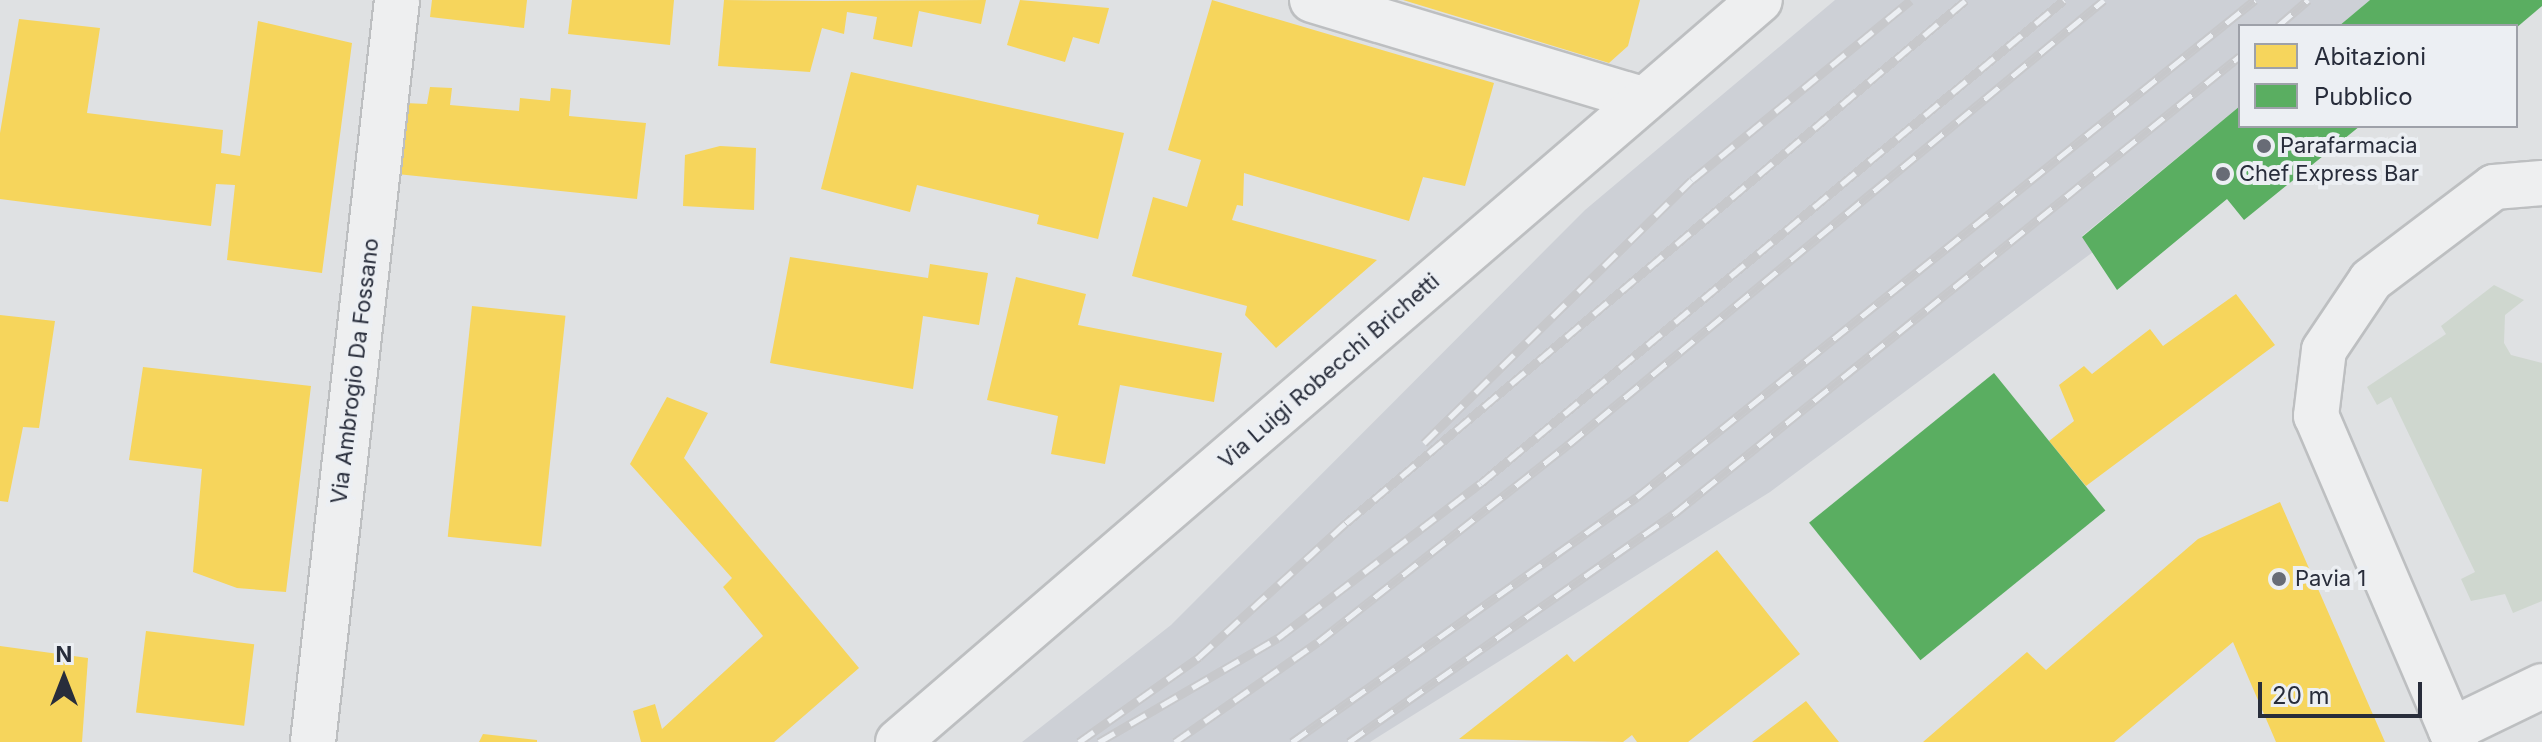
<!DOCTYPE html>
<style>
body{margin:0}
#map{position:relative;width:2542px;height:742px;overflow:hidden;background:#dfe1e3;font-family:Inter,sans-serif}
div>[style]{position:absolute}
.built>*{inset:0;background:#cdd0d6}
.green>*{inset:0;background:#cfd7cf}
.homes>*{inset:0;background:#f6d55c;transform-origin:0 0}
.public>*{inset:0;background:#5aae61;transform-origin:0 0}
.roads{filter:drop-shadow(2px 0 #bdbfc1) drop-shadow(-2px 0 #bdbfc1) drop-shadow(0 2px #bdbfc1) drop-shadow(0 -2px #bdbfc1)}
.minor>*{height:44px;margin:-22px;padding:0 22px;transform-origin:22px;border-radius:22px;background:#eeeff0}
.tertiary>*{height:44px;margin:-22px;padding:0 22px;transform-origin:22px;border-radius:22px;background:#eeeff0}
.rail>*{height:9px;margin-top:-4.5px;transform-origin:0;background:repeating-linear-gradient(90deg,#eceff3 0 18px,#c7c8cb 0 36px);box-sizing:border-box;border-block:2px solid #c7c8cb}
.dots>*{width:22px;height:22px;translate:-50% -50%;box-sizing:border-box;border:4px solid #eceff3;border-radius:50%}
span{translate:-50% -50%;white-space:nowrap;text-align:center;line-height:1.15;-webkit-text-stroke:8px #eceff3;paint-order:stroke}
.poi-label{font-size:22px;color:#282d3b}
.left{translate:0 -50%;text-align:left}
.street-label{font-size:22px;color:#282d3b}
.legend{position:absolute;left:2238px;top:24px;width:280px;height:104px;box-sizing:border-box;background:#eceff3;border:2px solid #9ea1a9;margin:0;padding:10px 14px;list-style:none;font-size:24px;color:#282d3b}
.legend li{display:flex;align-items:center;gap:16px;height:40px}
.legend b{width:40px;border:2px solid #9ea1a9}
.north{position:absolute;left:24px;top:638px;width:80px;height:80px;-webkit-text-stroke:6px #eceff3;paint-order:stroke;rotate:0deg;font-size:22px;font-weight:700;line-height:32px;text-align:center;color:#282d3b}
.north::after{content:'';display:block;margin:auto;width:28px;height:36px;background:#282d3b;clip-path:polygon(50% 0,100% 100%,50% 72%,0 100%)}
.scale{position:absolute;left:2258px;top:682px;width:164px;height:36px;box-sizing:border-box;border:4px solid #282d3b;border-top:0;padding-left:10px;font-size:24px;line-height:28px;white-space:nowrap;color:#282d3b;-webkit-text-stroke:6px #eceff3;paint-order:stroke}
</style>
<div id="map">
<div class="built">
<i style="clip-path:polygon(1835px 0,2370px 0,2339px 26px,2240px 26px,2240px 106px,2082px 236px,2093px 252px,1770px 492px,1370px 742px,1022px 742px,1171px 625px,1585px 210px)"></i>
</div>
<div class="green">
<i style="clip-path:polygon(2494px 285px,2524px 300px,2505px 315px,2504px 343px,2511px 355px,2542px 363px,2542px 601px,2513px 613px,2505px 594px,2471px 601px,2461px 579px,2475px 572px,2391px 397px,2377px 405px,2367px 387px,2446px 334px,2441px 326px)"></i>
</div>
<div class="homes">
<i style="clip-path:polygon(432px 0,527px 0,524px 28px,430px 17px)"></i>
<i style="clip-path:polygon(572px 0,674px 0,670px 45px,568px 34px)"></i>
<i style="clip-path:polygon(724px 0,825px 1px,986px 0,981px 24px,919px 11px,912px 47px,873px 39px,877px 17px,847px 12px,844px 34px,822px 28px,810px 72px,718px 66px)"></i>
<i style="clip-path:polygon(1020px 0,1109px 8px,1099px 44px,1073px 37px,1065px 62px,1007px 45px)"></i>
<i style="clip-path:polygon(1212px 0,1494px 83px,1465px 186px,1423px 177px,1409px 221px,1244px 173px,1243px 206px,1237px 205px,1232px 220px,1377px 260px,1276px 348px,1245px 315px,1247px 306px,1132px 276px,1153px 197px,1187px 207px,1201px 160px,1168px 150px)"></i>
<i style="clip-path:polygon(1403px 0,1640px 0,1628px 46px,1609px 63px)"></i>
<i style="clip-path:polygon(19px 19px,100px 28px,87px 113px,223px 130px,221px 153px,240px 156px,258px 21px,352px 43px,322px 273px,227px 260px,235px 185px,216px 184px,211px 226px,0 199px,0 133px)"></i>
<i style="clip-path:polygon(851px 72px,1124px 133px,1098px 239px,1037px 224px,1039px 215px,917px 185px,910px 212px,821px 189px)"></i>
<i style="clip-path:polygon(430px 87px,452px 88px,450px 105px,519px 111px,520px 98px,550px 101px,551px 88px,571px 90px,569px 116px,646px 123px,637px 199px,397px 174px,405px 103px,427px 104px)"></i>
<i style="clip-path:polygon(720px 146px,756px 148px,754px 210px,683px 206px,685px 155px)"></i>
<i style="clip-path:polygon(790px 257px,928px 278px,930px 264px,988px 273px,979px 325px,923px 316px,913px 389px,770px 363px)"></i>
<i style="clip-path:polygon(1016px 277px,1086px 294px,1078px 325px,1222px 353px,1214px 402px,1120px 385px,1105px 464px,1051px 454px,1058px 416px,987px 400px)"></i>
<i style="clip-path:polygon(2236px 294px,2275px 345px,2086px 486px,2049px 441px,2074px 421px,2059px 385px,2084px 366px,2092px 374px,2150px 329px,2163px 346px)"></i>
<i style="left:472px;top:306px;width:94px;height:232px;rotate:6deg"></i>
<i style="clip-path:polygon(0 315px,55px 321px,39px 428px,23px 427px,8px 502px,0 501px)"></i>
<i style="clip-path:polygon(143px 367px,311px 386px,286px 592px,237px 588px,193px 572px,202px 469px,129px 460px)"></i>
<i style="clip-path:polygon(667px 397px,708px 413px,684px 458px,859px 668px,774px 742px,641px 742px,633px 711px,655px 704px,662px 729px,763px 636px,723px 587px,732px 578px,630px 464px)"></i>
<i style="clip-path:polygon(2280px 502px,2385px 742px,2276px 742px,2233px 642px,2114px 742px,1923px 742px,2027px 652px,2046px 670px,2198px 539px)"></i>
<i style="clip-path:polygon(1717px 550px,1800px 654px,1688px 742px,1637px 742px,1632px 735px,1623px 742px,1459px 739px,1567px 654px,1574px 662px)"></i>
<i style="left:146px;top:631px;width:109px;height:82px;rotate:7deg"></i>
<i style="clip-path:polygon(0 646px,88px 658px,82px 742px,0 742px)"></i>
<i style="clip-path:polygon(1806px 701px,1839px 742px,1752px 742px,1756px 739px)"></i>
<i style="clip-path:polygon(483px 734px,537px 740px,537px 742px,479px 742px)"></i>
</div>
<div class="public">
<i style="clip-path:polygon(2370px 0,2542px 0,2542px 6px,2516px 28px,2339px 26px)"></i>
<i style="clip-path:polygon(2240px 106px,2240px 126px,2360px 126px,2244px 220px,2227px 199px,2117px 290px,2082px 237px)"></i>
<i style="left:1994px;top:373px;width:177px;height:238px;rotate:51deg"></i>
</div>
<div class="roads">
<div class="minor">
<i style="left:1312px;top:0;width:344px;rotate:16.7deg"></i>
<i style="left:2451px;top:730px;width:101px;rotate:-25.8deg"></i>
<i style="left:313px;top:742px;width:747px;rotate:-83.54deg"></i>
<i style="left:2456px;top:742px;width:355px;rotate:-113.2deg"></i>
<i style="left:2316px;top:416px;width:66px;rotate:-83.1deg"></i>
<i style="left:2324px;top:350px;width:84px;rotate:-56.1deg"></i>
<i style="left:2371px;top:280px;width:154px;rotate:-37.1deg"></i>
<i style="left:2494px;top:187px;width:48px;rotate:-4.8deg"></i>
</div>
<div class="tertiary">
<i style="left:898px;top:742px;width:1137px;rotate:-40.72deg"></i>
</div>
</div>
<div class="rail">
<i style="left:2278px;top:26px;width:40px;rotate:-41deg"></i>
<i style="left:1424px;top:443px;width:375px;rotate:-44.5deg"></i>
<i style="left:1692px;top:180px;width:283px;rotate:-39.4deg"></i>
<i style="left:1079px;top:742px;width:147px;rotate:-35.3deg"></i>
<i style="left:1199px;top:657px;width:199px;rotate:-42.4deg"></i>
<i style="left:1346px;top:523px;width:811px;rotate:-40.15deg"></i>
<i style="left:1099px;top:742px;width:207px;rotate:-30.2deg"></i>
<i style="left:1278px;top:638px;width:255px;rotate:-37.4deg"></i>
<i style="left:1481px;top:483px;width:757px;rotate:-39.64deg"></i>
<i style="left:1175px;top:742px;width:174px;rotate:-35deg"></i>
<i style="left:1318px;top:642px;width:320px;rotate:-38.3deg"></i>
<i style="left:1569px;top:444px;width:695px;rotate:-39.69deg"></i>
<i style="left:1292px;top:742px;width:423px;rotate:-35.4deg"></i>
<i style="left:1637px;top:497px;width:793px;rotate:-38.81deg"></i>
<i style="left:1349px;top:742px;width:397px;rotate:-35.1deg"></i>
<i style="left:1674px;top:514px;width:728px;rotate:-38.98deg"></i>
</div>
<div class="dots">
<i style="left:2264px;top:146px;background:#686c76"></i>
<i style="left:2223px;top:174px;background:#686c76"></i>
<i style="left:2279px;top:579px;background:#686c76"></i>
</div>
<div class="poi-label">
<span class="left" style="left:2280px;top:146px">Parafarmacia</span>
<span class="left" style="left:2239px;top:174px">Chef Express Bar</span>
<span class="left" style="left:2295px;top:579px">Pavia 1</span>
</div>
<div class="street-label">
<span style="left:355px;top:371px;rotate:-83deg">Via Ambrogio Da Fossano</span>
<span style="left:1329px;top:371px;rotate:-41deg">Via Luigi Robecchi Brichetti</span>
</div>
<ul class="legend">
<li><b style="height:22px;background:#f6d55c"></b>Abitazioni</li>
<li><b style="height:22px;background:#5aae61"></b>Pubblico</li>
</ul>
<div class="north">N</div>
<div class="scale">20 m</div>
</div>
